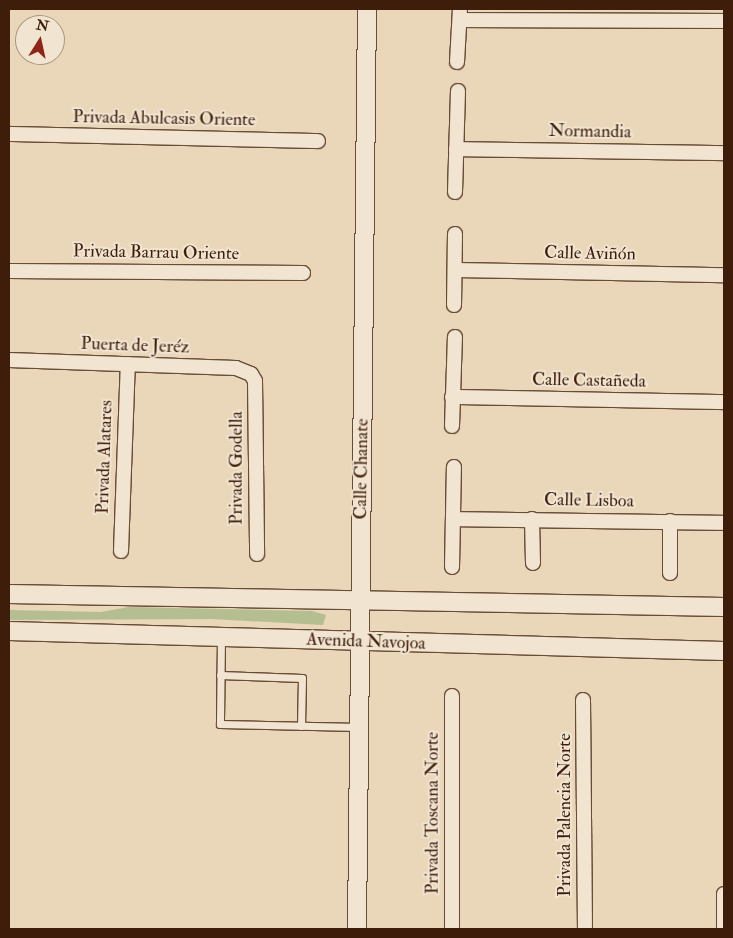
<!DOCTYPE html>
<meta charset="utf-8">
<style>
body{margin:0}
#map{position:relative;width:733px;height:938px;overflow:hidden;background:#ead6b8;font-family:"IM FELL Double Pica",serif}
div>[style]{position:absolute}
.green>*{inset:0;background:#b4be91}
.roads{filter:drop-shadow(1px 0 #694c36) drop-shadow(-1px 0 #694c36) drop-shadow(0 1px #694c36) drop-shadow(0 -1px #694c36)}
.service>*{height:7px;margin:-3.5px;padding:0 3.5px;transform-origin:3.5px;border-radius:3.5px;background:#f1e4d1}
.minor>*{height:14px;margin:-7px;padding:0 7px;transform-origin:7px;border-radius:7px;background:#f1e4d1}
.tertiary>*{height:18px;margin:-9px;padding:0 9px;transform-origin:9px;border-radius:9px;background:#f1e4d1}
span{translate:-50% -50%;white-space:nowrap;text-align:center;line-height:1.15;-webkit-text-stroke:4px #f1e4d1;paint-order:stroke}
.street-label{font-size:18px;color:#3e1e0b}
.frame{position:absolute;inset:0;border:10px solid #3e1e0b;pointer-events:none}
.north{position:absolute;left:15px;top:15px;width:50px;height:50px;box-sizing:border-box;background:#f1e4d1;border:1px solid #a99582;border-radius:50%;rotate:10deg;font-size:14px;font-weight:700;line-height:20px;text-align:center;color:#3e1e0b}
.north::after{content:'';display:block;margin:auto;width:18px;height:22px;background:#8f2418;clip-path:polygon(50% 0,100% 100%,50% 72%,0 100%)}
</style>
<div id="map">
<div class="green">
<i style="clip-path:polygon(129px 607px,312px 611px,326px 615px,323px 625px,212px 619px,9px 620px,9px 610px,101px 612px)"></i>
</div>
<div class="roads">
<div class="service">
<i style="left:221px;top:638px;width:86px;rotate:90.7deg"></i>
<i style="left:220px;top:724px;width:139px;rotate:1.2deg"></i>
<i style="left:220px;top:675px;width:82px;rotate:2.1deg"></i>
<i style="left:302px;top:678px;width:48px;rotate:91.2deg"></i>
</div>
<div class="minor">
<i style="left:460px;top:20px;width:264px;rotate:0.2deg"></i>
<i style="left:457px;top:62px;width:53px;rotate:-86.8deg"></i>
<i style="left:9px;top:134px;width:309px;rotate:1.3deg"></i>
<i style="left:456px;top:149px;width:268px;rotate:0.9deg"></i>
<i style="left:455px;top:192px;width:101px;rotate:-88.3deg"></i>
<i style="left:455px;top:270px;width:269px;rotate:1.1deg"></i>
<i style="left:9px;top:271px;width:294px;rotate:0.4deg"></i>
<i style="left:454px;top:305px;width:71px;rotate:-89.2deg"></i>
<i style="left:9px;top:360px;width:227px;rotate:2deg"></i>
<i style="left:236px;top:368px;width:16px;rotate:22deg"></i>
<i style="left:251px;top:374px;width:8px;rotate:60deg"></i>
<i style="left:255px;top:381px;width:173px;rotate:89.3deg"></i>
<i style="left:452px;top:397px;width:272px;rotate:1.1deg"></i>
<i style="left:452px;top:426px;width:89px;rotate:-88.1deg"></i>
<i style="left:453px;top:519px;width:271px;rotate:0.8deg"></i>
<i style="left:532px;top:519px;width:44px;rotate:88.7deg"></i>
<i style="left:670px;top:521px;width:52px;rotate:90deg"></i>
<i style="left:121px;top:551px;width:187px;rotate:-87.9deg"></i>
<i style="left:452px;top:567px;width:100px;rotate:-88.9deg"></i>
<i style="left:452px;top:696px;width:233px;rotate:90deg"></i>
<i style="left:583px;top:700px;width:229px;rotate:89.5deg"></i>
<i style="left:724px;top:929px;width:35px;rotate:-90deg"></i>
</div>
<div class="tertiary">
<i style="left:9px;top:594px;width:715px;rotate:1.04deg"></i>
<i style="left:9px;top:631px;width:715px;rotate:1.6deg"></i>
<i style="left:357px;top:929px;width:920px;rotate:-89.38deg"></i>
</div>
</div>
<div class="street-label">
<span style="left:164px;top:119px;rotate:1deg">Privada Abulcasis Oriente</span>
<span style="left:590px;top:132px;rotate:1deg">Normandia</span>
<span style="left:156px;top:253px;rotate:1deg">Privada Barrau Oriente</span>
<span style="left:590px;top:254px;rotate:1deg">Calle Aviñón</span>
<span style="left:135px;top:346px;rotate:2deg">Puerta de Jeréz</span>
<span style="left:589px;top:381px;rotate:1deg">Calle Castañeda</span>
<span style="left:105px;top:457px;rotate:-88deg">Privada Alatares</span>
<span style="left:237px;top:468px;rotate:-90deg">Privada Godella</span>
<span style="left:362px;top:469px;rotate:-89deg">Calle Chanate</span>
<span style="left:589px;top:501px;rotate:1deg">Calle Lisboa</span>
<span style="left:366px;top:642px;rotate:2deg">Avenida Navojoa</span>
<span style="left:433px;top:813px;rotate:-90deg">Privada Toscana Norte</span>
<span style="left:565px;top:815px;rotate:-90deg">Privada Palencia Norte</span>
</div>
<div class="frame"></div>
<div class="north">N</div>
</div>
